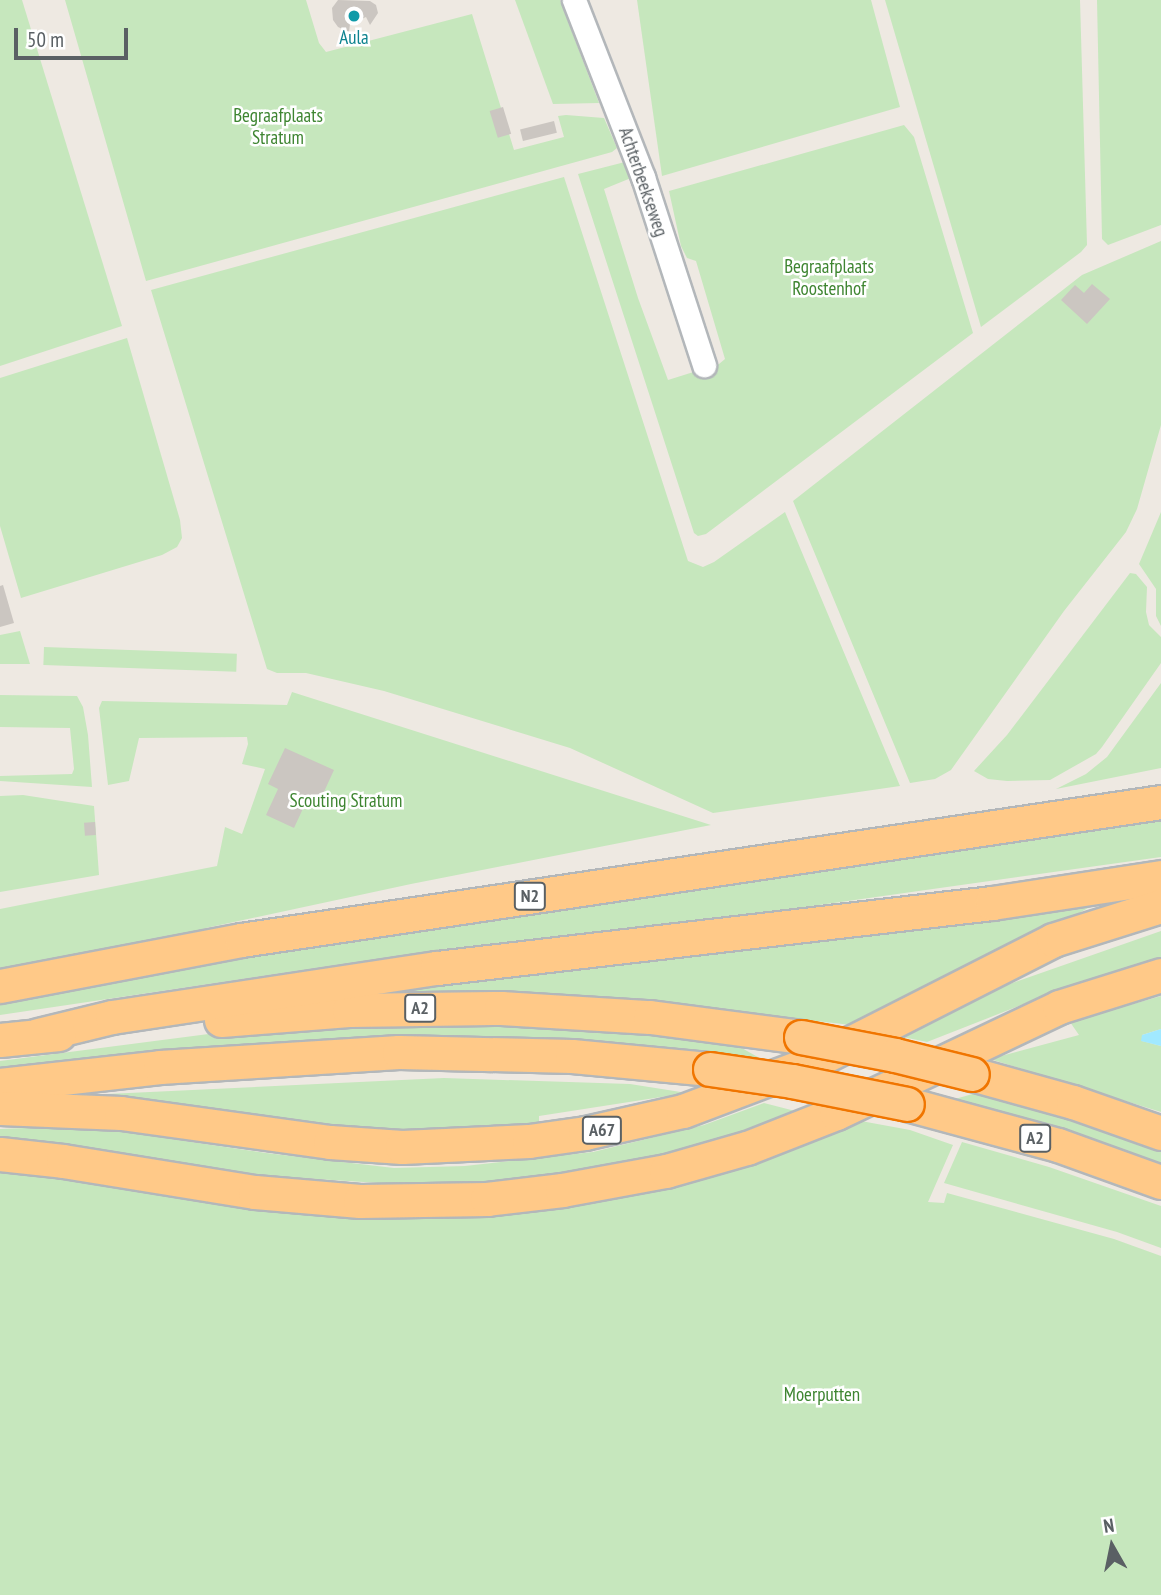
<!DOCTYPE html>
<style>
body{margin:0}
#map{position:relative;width:1161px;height:1595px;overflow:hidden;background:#eee9e2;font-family:"PT Sans Narrow",sans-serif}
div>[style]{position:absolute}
.green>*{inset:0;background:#c6e7bd;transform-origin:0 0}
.water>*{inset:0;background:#a1e9ff}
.building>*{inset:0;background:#cbc6c1;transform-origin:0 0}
.roads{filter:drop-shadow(2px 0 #b3b7ba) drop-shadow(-2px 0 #b3b7ba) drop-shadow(0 2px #b3b7ba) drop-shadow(0 -2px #b3b7ba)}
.minor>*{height:23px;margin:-11.5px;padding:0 11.5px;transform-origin:11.5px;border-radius:11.5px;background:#fff}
.highway>*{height:33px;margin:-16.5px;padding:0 16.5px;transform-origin:16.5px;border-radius:16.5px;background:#ffc988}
.bridges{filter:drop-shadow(2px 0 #f07500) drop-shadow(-2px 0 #f07500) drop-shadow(0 2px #f07500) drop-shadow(0 -2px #f07500)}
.highway-bridge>*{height:33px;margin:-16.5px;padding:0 16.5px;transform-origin:16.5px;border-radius:16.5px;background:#ffc988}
.dots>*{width:19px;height:19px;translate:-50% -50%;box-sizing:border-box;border:4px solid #fff;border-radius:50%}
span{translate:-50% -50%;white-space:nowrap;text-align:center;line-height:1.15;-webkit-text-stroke:5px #fff;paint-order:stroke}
.shield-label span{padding:2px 5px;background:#fff;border:2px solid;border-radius:5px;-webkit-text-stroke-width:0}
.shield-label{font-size:18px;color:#5a6064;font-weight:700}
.culture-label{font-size:19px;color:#0d838f}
.park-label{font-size:19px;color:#3e8531}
.street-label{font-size:19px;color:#5a6064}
.north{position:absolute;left:1077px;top:1511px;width:70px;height:70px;-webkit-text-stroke:5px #fff;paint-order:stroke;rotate:351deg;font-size:19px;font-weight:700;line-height:28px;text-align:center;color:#5a6064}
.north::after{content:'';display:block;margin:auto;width:24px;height:32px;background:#5a6064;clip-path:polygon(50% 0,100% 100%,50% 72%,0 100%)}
.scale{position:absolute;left:14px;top:28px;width:114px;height:32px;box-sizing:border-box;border:4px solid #5a6064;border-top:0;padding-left:9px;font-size:21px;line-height:24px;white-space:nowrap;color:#5a6064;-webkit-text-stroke:5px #fff;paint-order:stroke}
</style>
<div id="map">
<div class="green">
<i style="clip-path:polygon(0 0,22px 0,122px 326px,0 366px)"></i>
<i style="clip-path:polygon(65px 0,306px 0,319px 43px,326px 52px,472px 14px,514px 150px,564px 137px,558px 116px,566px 115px,604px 118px,617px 148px,612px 152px,146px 281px)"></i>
<i style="clip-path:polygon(515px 0,560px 0,599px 103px,553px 104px)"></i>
<i style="clip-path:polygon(637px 0,871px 0,900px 107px,662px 176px)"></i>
<i style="clip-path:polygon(885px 0,1080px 0,1087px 245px,1081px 252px,981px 327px)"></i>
<i style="clip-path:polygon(1097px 0,1161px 0,1161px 225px,1108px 245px,1102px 239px)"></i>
<i style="clip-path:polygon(904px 125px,914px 137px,973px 333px,706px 534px,698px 536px,694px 533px,578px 174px,625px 162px,631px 178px,604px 189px,638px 298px,668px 380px,719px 364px,725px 359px,696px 261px,687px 258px,681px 246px,669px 191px)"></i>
<i style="clip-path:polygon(564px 177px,688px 561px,703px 567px,714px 562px,785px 512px,900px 786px,713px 813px,570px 748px,384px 691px,306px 673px,277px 673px,267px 669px,151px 290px)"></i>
<i style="clip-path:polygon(1161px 241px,1161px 425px,1137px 509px,1126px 532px,1064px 611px,951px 770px,935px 779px,910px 783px,793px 501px,1082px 275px)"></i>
<i style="clip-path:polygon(127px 338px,180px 520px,182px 538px,177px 547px,162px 555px,21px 598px,0 526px,0 378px)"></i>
<i style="clip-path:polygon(1161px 512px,1161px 626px,1156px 616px,1156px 589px,1139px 564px)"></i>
<i style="clip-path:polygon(1130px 573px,1136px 574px,1147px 587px,1146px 612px,1149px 625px,1161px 637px,1161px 663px,1102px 747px,1096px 754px,1050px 780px,1007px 781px,988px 779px,974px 771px,1007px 735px)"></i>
<i style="clip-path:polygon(20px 631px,30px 664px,0 664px,0 635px)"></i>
<i style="left:44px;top:647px;width:193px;height:18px;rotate:2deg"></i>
<i style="clip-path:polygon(1161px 683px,1161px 768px,1056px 789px,1086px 774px,1107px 757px)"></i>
<i style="clip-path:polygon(292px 692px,711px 825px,411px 884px,206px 928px,174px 941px,0 968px,0 909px,217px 866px,225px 827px,242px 834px,265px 769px,242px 764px,248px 744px,247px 737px,139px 738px,129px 781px,108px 785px,99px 708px,102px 701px,287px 705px)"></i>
<i style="clip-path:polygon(0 695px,77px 696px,83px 707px,88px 735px,92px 787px,0 781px,0 776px,72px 774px,74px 769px,70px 728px,0 727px)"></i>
<i style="clip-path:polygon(23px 795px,94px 806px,99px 875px,0 892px,0 796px)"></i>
<i style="clip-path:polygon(1161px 818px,1161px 857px,798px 908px,437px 950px,0 1015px,0 994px,244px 949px)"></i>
<i style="clip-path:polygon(1097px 903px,1029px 941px,851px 1025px,653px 1002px,547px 994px,331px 994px)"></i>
<i style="clip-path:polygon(1161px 931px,1161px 959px,1075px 984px,927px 1042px,893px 1035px,1004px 986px)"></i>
<i style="clip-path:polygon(1161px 996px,1161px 1029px,1142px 1035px,1142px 1041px,1161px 1046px,1161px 1112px,990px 1059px,1079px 1035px,1070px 1022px)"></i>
<i style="clip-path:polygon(444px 1018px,717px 1034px,763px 1060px,641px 1049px,0 1071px,0 1061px,255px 1028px)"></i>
<i style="clip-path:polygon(444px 1078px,630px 1084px,687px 1093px,539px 1116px,539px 1127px,402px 1138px,44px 1097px)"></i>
<i style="clip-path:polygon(983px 1091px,1064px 1115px,1161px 1149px,1161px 1171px,948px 1101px)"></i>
<i style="clip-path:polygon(764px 1103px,799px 1112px,714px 1143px,661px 1157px,598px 1169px,467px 1184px,395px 1184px,269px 1176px,52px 1142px,0 1139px,0 1129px,49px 1127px,117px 1131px,266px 1153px,394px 1168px,465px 1166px,593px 1152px,704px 1125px)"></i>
<i style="clip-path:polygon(861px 1121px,910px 1130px,953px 1145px,928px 1202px,944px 1203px,947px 1193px,1114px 1239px,1161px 1256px,1161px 1595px,0 1595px,0 1168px,305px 1208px,752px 1161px)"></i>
<i style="clip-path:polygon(962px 1142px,1049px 1167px,1161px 1206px,1161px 1248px,1117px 1232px,944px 1183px)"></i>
</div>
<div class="water">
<i style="clip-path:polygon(1161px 1029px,1161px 1046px,1141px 1041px,1142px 1035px)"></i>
</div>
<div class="building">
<i style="clip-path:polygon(338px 0,370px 1px,376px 5px,378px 13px,370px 25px,366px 17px,350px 24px,349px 32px,338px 27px,333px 20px,332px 8px)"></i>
<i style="left:503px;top:107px;width:28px;height:14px;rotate:73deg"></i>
<i style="left:554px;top:121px;width:12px;height:35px;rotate:76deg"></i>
<i style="clip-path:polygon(1092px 284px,1110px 299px,1087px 324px,1061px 300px,1075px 285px,1084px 293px)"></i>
<i style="clip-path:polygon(3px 585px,14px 623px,0 627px,0 586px)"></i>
<i style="clip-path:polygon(285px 748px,334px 770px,317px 807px,306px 802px,294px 828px,266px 815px,278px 789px,268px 784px)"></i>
<i style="left:95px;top:822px;width:13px;height:11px;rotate:86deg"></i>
</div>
<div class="roads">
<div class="minor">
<i style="left:574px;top:0;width:190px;rotate:68.7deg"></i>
<i style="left:643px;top:177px;width:198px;rotate:72deg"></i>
</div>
<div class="highway">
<i style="left:0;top:986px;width:245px;rotate:-10.8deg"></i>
<i style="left:241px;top:940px;width:930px;rotate:-8.53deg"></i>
<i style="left:221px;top:1020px;width:128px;rotate:-4.5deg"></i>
<i style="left:349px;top:1010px;width:152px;rotate:-0.8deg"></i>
<i style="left:501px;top:1008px;width:149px;rotate:3.5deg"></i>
<i style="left:650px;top:1017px;width:152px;rotate:7.5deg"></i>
<i style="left:38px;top:1035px;width:76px;rotate:-13.7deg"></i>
<i style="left:112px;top:1017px;width:329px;rotate:-8.6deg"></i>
<i style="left:437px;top:968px;width:559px;rotate:-6.68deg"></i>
<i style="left:992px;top:903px;width:171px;rotate:-8.7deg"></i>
<i style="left:0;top:1040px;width:59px;rotate:-5.8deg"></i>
<i style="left:972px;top:1074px;width:105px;rotate:15.5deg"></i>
<i style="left:1073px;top:1102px;width:93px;rotate:19.4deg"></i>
<i style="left:0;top:1085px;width:161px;rotate:-6.4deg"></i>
<i style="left:160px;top:1067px;width:239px;rotate:-3.6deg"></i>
<i style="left:399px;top:1052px;width:173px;rotate:1.3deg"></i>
<i style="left:572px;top:1056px;width:139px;rotate:5.4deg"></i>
<i style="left:907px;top:1104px;width:156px;rotate:15.2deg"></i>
<i style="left:1058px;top:1145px;width:109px;rotate:19.8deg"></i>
<i style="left:0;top:1108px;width:121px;rotate:2.4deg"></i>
<i style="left:121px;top:1113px;width:211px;rotate:7.9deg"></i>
<i style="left:330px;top:1142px;width:72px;rotate:4deg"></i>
<i style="left:402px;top:1147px;width:127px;rotate:-2.7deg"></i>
<i style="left:529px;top:1141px;width:57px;rotate:-8.1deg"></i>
<i style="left:585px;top:1133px;width:100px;rotate:-12.7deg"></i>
<i style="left:683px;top:1111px;width:139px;rotate:-20.7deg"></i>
<i style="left:813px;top:1062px;width:269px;rotate:-26.9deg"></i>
<i style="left:1053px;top:940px;width:113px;rotate:-17.5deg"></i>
<i style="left:0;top:1154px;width:63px;rotate:6.3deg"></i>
<i style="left:63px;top:1161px;width:194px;rotate:9.2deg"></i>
<i style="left:255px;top:1192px;width:105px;rotate:4.9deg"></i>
<i style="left:360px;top:1201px;width:127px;rotate:-0.9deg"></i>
<i style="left:487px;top:1199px;width:76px;rotate:-6.8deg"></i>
<i style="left:562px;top:1190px;width:106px;rotate:-10.4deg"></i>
<i style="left:666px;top:1171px;width:84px;rotate:-15.9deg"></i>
<i style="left:747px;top:1148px;width:96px;rotate:-21.5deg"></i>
<i style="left:836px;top:1113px;width:247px;rotate:-25.4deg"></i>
<i style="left:1059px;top:1007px;width:107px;rotate:-17.4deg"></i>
</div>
</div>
<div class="bridges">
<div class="highway-bridge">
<i style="left:801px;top:1037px;width:96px;rotate:10.8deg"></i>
<i style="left:895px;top:1055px;width:79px;rotate:13.9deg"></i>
<i style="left:710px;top:1069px;width:83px;rotate:8.3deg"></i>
<i style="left:792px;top:1081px;width:117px;rotate:11.3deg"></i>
</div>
</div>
<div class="dots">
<i style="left:354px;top:16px;background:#0f9aa8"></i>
</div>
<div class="shield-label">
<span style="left:530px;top:896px">N2</span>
<span style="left:420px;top:1008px">A2</span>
<span style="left:602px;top:1130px">A67</span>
<span style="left:1035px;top:1138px">A2</span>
</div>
<div class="culture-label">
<span style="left:354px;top:38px">Aula</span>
</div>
<div class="park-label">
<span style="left:278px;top:127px">Begraafplaats<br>Stratum</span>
<span style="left:829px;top:278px">Begraafplaats<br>Roostenhof</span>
<span style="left:346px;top:801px">Scouting Stratum</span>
<span style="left:822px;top:1395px">Moerputten</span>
</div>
<div class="street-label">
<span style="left:643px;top:182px;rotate:71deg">Achterbeekseweg</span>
</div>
<div class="north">N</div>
<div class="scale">50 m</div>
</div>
